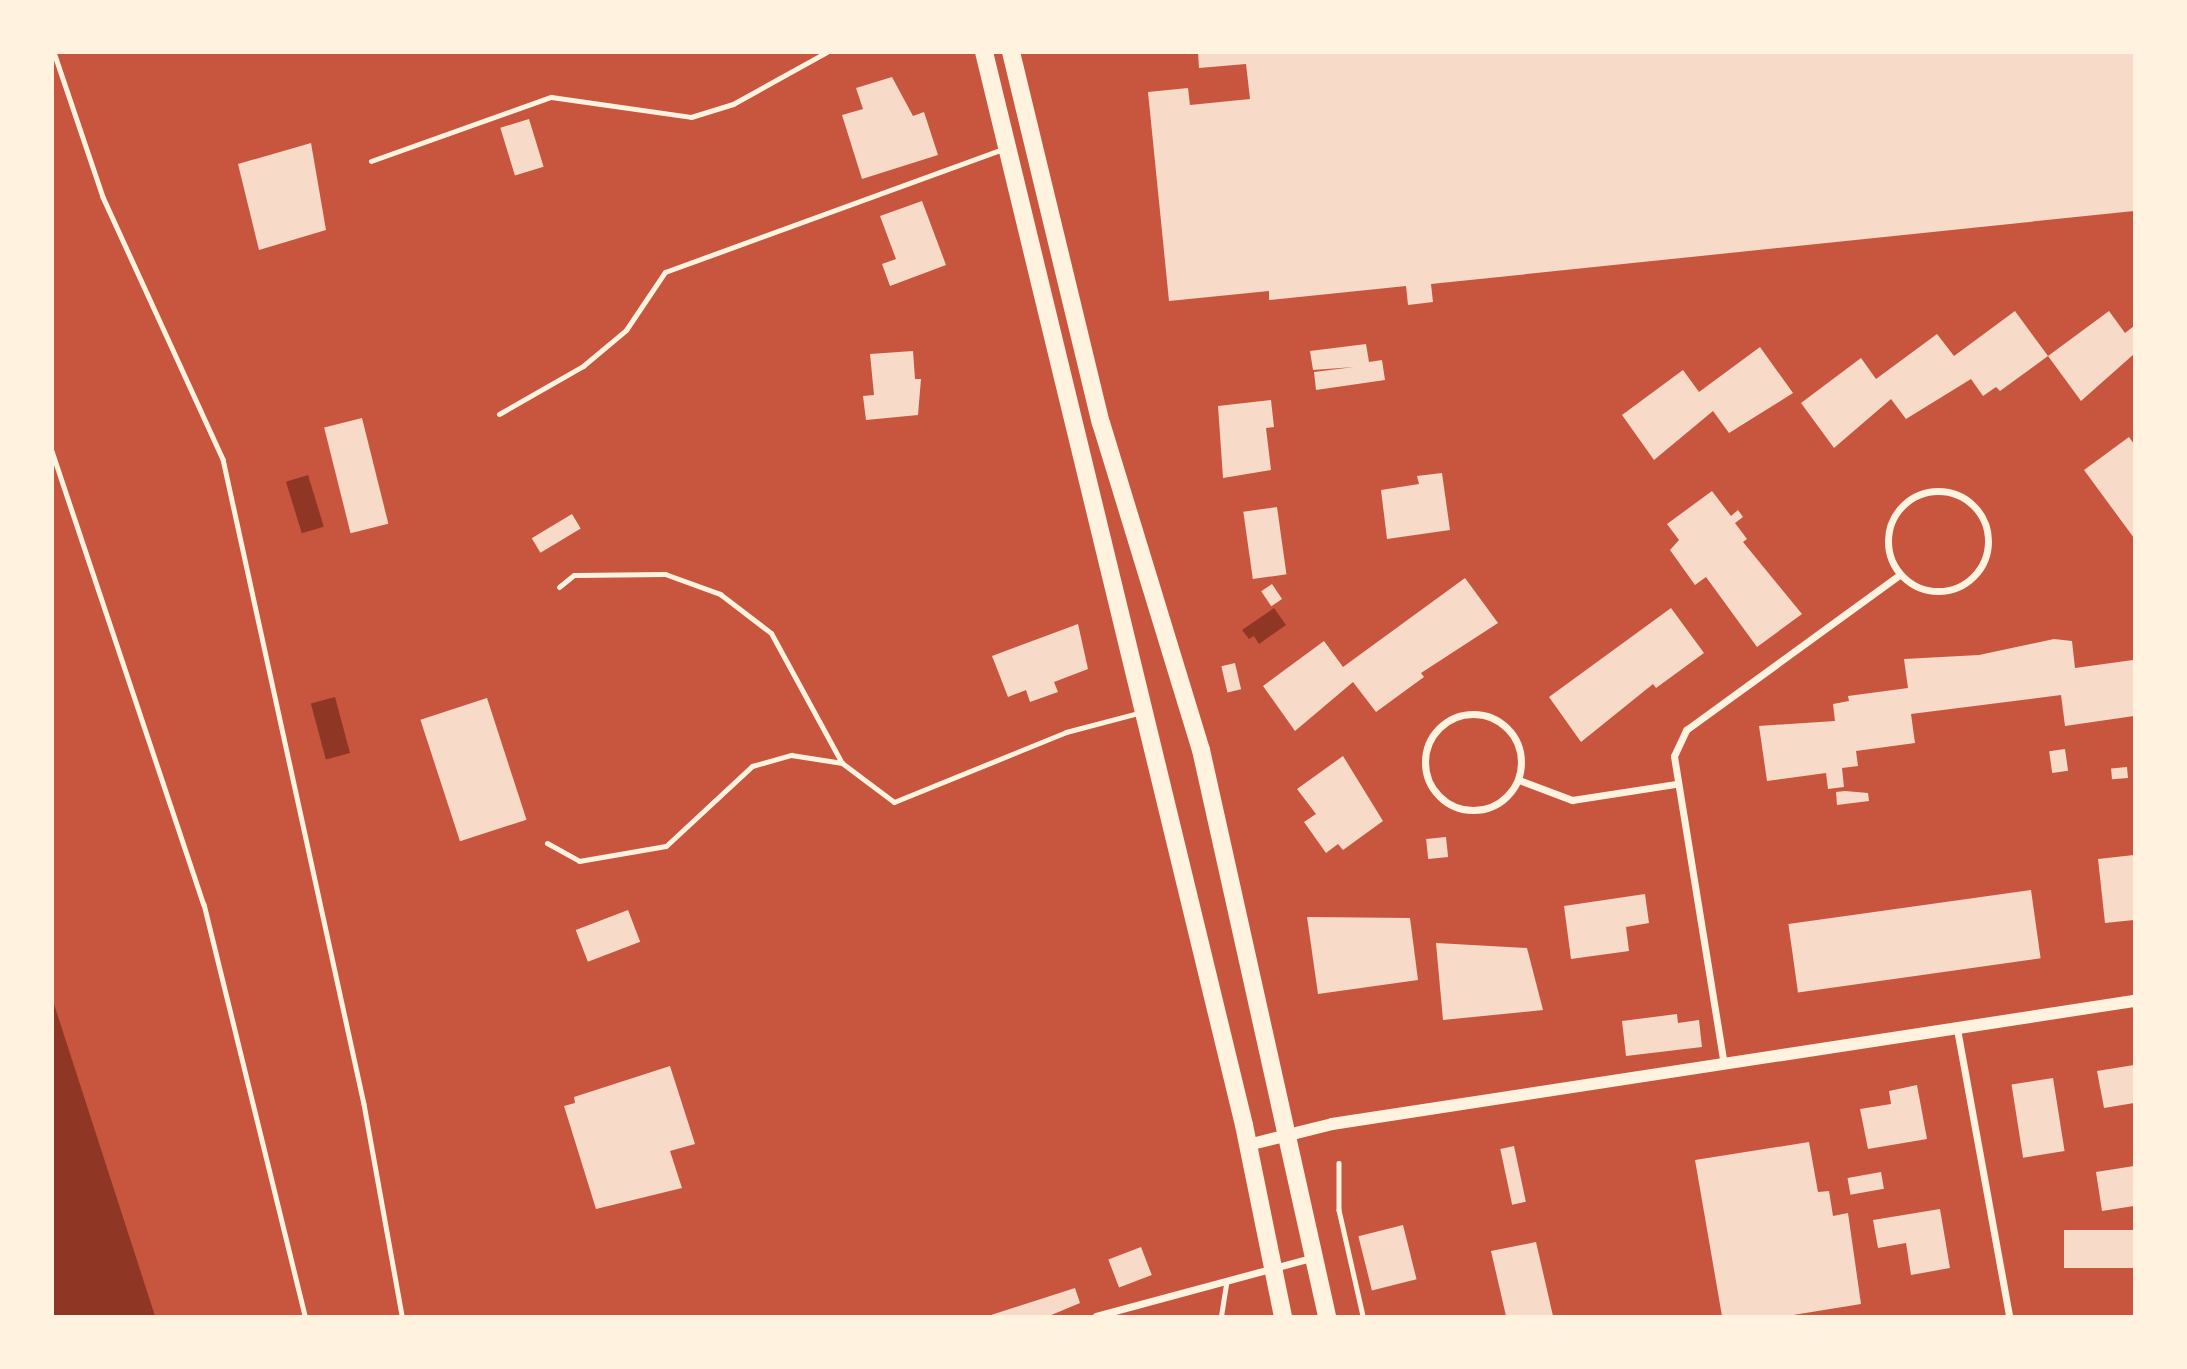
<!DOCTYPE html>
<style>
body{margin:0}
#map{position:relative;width:2187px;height:1369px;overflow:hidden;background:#c8553d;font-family:"Archivo Narrow",sans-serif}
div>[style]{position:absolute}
.water>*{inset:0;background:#8f3625;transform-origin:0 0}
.building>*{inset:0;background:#f7dbc8;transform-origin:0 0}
.path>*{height:4.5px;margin:-2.25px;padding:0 2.25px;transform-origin:2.25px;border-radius:2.25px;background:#fff3e0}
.service>*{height:5px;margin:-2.5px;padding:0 2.5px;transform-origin:2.5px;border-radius:2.5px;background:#fff3e0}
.minor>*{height:7px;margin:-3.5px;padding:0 3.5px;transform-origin:3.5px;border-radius:3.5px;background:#fff3e0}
.minor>.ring{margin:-3.5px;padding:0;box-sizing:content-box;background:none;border:7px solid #fff3e0;border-radius:50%}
.tertiary>*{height:12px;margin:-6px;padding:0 6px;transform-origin:6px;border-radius:6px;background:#fff3e0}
.primary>*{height:18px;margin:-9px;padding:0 9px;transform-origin:9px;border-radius:9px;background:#fff3e0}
span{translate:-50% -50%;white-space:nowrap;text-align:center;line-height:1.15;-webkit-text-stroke:7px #fff3e0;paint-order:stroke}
.frame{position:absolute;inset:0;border:54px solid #fff3e0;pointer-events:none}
</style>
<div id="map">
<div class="water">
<i style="left:308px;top:475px;width:54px;height:23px;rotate:73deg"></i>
<i style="clip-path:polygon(1274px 608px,1286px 625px,1259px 644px,1254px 636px,1249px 639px,1242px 630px)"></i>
<i style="left:335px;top:697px;width:58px;height:25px;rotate:75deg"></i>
<i style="clip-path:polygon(52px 1001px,53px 1001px,155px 1316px,53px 1316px)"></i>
</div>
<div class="building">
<i style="clip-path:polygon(1198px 52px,2134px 52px,2134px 211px,1431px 284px,1433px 302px,1408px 305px,1406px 286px,1269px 300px,1269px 291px,1169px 301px,1148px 92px,1188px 88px,1190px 105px,1250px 99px,1246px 64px,1199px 68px)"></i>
<i style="clip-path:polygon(892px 77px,913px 116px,924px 112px,938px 155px,862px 179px,842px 115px,863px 109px,856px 88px)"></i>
<i style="left:529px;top:119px;width:50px;height:30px;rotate:73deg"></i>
<i style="clip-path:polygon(311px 143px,326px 230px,259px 250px,238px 164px)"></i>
<i style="clip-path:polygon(922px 201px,946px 265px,890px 286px,882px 264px,896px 259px,880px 216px)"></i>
<i style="clip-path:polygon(2015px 311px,2048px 356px,2000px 391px,1996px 387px,1983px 396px,1971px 379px,1906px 419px,1891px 399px,1834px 448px,1801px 403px,1861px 358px,1876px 379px,1937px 334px,1954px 356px)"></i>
<i style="clip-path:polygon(2109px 311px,2125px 333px,2134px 326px,2134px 354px,2081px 401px,2048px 356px)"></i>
<i style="clip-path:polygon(1366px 344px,1369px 362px,1382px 360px,1385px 380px,1316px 390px,1314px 372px,1354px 367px,1313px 370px,1310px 351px)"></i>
<i style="clip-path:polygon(1760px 347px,1793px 393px,1729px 433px,1713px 411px,1654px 460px,1622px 415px,1683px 370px,1699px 392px)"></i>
<i style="clip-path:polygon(913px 351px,915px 379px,921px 379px,918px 415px,866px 420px,863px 396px,874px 395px,870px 354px)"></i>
<i style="clip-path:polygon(1271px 400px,1274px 427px,1266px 428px,1271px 470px,1223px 478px,1218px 406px)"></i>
<i style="left:362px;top:418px;width:109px;height:39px;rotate:76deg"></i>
<i style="clip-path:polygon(2129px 437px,2134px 444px,2134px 538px,2084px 470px)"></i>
<i style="clip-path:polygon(1442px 473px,1450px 530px,1387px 539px,1381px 490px,1419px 484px,1417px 476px)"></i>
<i style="clip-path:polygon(1712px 491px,1731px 516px,1738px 510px,1743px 517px,1735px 523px,1747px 539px,1743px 542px,1802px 614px,1757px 647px,1706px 577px,1695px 585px,1670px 550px,1679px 540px,1667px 524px)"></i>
<i style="left:1277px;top:507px;width:68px;height:34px;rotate:82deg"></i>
<i style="left:572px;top:514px;width:17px;height:47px;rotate:59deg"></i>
<i style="clip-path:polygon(1465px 578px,1498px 623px,1421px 673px,1424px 677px,1376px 712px,1353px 682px,1295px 731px,1263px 686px,1324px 641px,1343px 667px)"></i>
<i style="left:1272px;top:584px;width:18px;height:13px;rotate:56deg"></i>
<i style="clip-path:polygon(1671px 608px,1704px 653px,1656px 688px,1653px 684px,1581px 742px,1549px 697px)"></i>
<i style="clip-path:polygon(1078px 624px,1088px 669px,1054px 682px,1058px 692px,1030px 702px,1026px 690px,1008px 697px,992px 656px)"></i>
<i style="clip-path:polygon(2054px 639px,2072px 641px,2075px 668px,2133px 660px,2134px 716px,2065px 726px,2061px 695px,1911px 714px,1915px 743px,1856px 751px,1858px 766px,1842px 768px,1844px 787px,1828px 789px,1826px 773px,1767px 781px,1759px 726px,1835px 721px,1833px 704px,1849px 701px,1848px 696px,1908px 688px,1904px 659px,1979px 655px)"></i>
<i style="left:1235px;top:663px;width:27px;height:14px;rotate:77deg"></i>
<i style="left:487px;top:698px;width:128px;height:70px;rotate:72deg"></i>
<i style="left:2065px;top:749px;width:22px;height:16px;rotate:82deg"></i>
<i style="clip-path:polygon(1343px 756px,1383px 821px,1343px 850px,1338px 844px,1326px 853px,1304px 822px,1316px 814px,1297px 789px)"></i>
<i style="left:2127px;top:767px;width:11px;height:16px;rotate:85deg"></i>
<i style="clip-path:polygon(1845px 791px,1868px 793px,1869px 801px,1837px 805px,1836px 792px)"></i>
<i style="left:1446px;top:837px;width:20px;height:20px;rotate:84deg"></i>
<i style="clip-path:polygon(2134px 855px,2134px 920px,2105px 923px,2098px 859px)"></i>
<i style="left:2031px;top:890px;width:69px;height:245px;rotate:82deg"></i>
<i style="clip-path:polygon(1645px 894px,1649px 923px,1626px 927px,1629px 951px,1571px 959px,1564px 906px)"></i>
<i style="left:628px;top:910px;width:34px;height:56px;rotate:69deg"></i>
<i style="clip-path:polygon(1307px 917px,1410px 918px,1418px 980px,1318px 994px)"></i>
<i style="clip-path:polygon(1436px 943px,1527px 948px,1543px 1010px,1443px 1020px)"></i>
<i style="clip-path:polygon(1677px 1014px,1678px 1023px,1699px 1020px,1702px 1047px,1626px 1056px,1622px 1021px)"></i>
<i style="clip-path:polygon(2134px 1065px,2134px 1103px,2104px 1108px,2097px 1071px)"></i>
<i style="clip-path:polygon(670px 1066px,695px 1144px,670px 1151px,682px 1188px,596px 1209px,564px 1106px,575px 1103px,574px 1097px)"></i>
<i style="left:2053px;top:1078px;width:74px;height:42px;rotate:81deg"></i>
<i style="clip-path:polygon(1917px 1085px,1927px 1139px,1868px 1149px,1860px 1109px,1891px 1104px,1889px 1091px)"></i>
<i style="clip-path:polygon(1809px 1142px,1818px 1192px,1829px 1191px,1833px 1216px,1848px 1213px,1861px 1304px,1787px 1316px,1722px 1316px,1695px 1160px)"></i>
<i style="left:1514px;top:1146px;width:57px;height:14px;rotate:78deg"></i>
<i style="clip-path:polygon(2134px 1166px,2134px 1206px,2102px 1211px,2096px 1172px)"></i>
<i style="left:1881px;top:1172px;width:17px;height:34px;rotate:80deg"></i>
<i style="clip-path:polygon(1940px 1209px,1950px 1268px,1911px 1275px,1906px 1243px,1878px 1248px,1873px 1220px)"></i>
<i style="left:1403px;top:1225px;width:56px;height:46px;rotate:76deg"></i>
<i style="left:2134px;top:1230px;width:38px;height:70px;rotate:90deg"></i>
<i style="clip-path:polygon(1536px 1242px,1553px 1316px,1506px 1316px,1491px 1251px)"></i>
<i style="left:1141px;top:1247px;width:30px;height:35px;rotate:69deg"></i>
<i style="clip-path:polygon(1075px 1288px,1080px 1303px,1049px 1316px,988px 1316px)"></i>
</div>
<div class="path">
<i style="left:54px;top:52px;width:153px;rotate:71.3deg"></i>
<i style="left:103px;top:197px;width:288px;rotate:65.4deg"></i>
<i style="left:223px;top:459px;width:660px;rotate:77.67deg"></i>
<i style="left:364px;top:1104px;width:215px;rotate:79.8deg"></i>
<i style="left:52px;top:451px;width:478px;rotate:71.5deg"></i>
<i style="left:204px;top:904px;width:424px;rotate:76.2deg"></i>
<i style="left:1339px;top:1163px;width:47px;rotate:90deg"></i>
<i style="left:1339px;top:1210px;width:109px;rotate:77.2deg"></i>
</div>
<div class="service">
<i style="left:371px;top:161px;width:191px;rotate:-19.6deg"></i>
<i style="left:551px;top:97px;width:141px;rotate:8.1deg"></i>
<i style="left:691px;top:117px;width:44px;rotate:-17.2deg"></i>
<i style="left:733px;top:104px;width:107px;rotate:-29deg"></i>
<i style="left:499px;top:414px;width:97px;rotate:-29.7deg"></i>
<i style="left:583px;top:366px;width:56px;rotate:-39.9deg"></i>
<i style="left:626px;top:330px;width:70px;rotate:-56.1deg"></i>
<i style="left:665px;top:272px;width:360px;rotate:-20deg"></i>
<i style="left:559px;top:587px;width:19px;rotate:-39deg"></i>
<i style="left:574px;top:575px;width:91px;rotate:-0.6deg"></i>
<i style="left:665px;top:574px;width:59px;rotate:20deg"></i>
<i style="left:720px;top:594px;width:64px;rotate:37.4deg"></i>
<i style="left:771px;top:633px;width:148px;rotate:61.4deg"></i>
<i style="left:547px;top:843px;width:37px;rotate:29deg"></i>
<i style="left:579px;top:861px;width:88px;rotate:-9.8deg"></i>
<i style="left:666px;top:846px;width:117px;rotate:-42.9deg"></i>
<i style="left:752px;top:766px;width:41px;rotate:-15.8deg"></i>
<i style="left:791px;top:755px;width:52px;rotate:8.9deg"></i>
<i style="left:842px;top:763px;width:65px;rotate:36.9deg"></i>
<i style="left:894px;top:802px;width:186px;rotate:-22.1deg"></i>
<i style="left:1066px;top:732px;width:79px;rotate:-14.7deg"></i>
<i style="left:1221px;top:1316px;width:33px;rotate:-81deg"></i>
</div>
<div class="minor">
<i class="ring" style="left:1888px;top:491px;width:93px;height:93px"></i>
<i class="ring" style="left:1425px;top:714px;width:89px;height:89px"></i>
<i style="left:1519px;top:780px;width:57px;rotate:20.7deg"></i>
<i style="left:1572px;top:800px;width:104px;rotate:-8.8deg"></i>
<i style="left:1957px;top:1029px;width:292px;rotate:79.7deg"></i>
<i style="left:1724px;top:1065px;width:313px;rotate:-99.2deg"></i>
<i style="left:1674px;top:756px;width:29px;rotate:-65deg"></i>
<i style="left:1686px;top:730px;width:263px;rotate:-36deg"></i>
<i style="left:1096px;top:1316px;width:226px;rotate:-15.1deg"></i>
</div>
<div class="tertiary">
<i style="left:1248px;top:1145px;width:87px;rotate:-14deg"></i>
<i style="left:1332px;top:1124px;width:811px;rotate:-8.72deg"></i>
</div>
<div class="primary">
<i style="left:984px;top:52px;width:1104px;rotate:76.38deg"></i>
<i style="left:1244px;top:1125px;width:195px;rotate:78.5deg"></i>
<i style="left:1011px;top:52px;width:382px;rotate:76.4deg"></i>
<i style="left:1101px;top:423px;width:342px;rotate:73deg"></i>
<i style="left:1201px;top:750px;width:580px;rotate:77.45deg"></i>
</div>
<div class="frame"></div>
</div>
